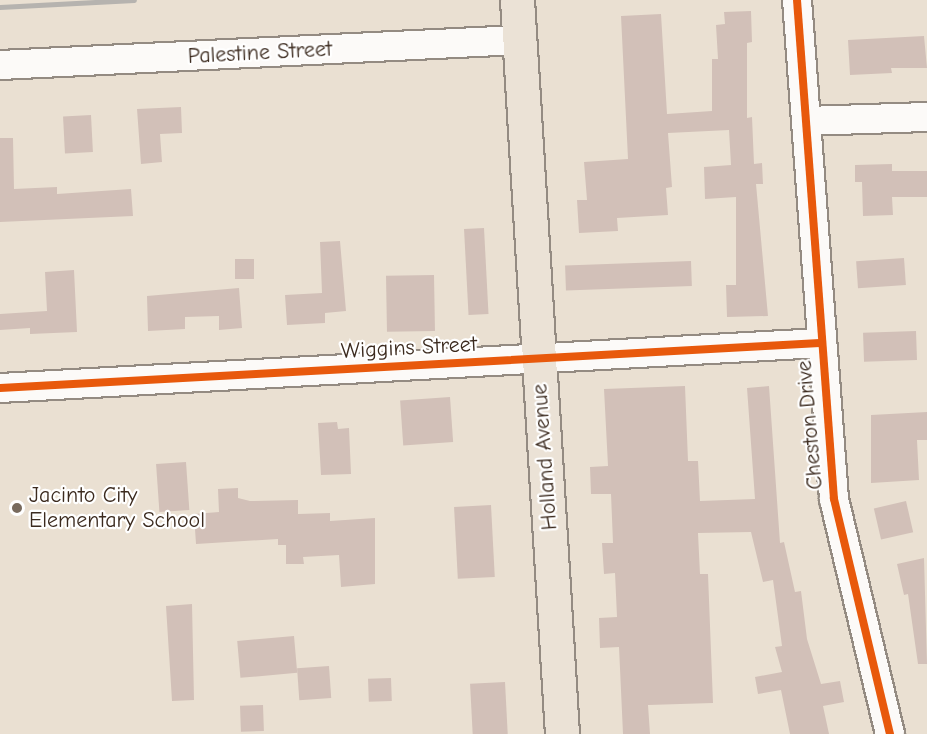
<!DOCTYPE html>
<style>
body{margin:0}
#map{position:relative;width:927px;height:734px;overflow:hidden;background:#eae0d2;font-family:"Comic Neue",sans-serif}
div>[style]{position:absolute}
.building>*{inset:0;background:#d2c0b8;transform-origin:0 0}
.roads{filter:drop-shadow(2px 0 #948b82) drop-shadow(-2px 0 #948b82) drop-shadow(0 2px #948b82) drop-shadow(0 -2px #948b82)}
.minor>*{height:28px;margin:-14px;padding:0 14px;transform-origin:14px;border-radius:14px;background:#fcfaf8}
.major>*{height:33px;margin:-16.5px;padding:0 16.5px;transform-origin:16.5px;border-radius:16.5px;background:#ebe2d6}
.rail>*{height:4.5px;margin:-2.25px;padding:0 2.25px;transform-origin:2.25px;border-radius:2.25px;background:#b6b3af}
.cycleway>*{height:8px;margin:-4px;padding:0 4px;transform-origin:4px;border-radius:4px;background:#e8590c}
.dots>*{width:16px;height:16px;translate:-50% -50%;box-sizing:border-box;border:3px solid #fff;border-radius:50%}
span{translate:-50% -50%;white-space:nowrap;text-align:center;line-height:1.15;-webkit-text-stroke:4.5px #fff;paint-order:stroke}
.street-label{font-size:22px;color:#3b2a1e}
.poi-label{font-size:22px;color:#3b2a1e}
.left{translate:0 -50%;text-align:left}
</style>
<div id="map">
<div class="building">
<i style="clip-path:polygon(751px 11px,752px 42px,747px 43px,747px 118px,752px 117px,754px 164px,762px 163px,763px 184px,756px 184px,768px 316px,727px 317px,726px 285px,736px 285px,736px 197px,705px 199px,704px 167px,731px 165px,729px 130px,668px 133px,672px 187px,666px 188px,668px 215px,617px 218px,618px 231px,579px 233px,577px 200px,587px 200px,584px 162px,628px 159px,621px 16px,661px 14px,667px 114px,712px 111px,712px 59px,718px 59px,716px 25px,725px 24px,724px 12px)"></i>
<i style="clip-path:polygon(924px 36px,927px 68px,891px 68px,892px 73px,850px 75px,848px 40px)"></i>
<i style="clip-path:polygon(181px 107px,182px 133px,160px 134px,162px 162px,141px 164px,137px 109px)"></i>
<i style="left:91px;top:115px;width:37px;height:28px;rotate:87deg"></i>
<i style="clip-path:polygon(0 138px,13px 138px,14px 189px,57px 187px,57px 194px,131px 189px,133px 216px,0 222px)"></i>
<i style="clip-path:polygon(892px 164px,892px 171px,927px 171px,927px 197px,892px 197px,893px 215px,863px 216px,862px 182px,855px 182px,855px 165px)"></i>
<i style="left:484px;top:228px;width:86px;height:20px;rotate:87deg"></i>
<i style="clip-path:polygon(340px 241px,346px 311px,325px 313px,325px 323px,287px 325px,285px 295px,322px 293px,320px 242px)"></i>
<i style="left:904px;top:258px;width:27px;height:48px;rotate:86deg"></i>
<i style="left:235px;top:259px;width:19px;height:20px"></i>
<i style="left:691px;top:261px;width:25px;height:126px;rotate:88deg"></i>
<i style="clip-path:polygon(74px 270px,77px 332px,30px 334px,30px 328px,0 330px,0 314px,47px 311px,45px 272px)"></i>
<i style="left:434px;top:275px;width:56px;height:48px;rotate:89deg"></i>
<i style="clip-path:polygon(239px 288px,242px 328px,219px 330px,219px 316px,185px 317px,185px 329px,148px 331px,147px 296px)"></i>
<i style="left:916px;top:331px;width:29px;height:53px;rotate:88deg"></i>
<i style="clip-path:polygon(685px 386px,688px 461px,698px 461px,700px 501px,755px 499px,747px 388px,769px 386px,780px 543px,784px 542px,795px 592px,801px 591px,807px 639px,821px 684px,840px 681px,844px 702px,823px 706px,829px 734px,790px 734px,781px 690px,758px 694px,755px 677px,782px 672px,775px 647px,782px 646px,773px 580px,763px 582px,751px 532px,698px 533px,700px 574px,708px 574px,713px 703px,648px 705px,650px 734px,623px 734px,619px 647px,600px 648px,599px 618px,617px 617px,615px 573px,604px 574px,602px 543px,613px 543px,611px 494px,591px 494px,590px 467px,608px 466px,604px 389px)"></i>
<i style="left:450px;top:397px;width:45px;height:50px;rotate:86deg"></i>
<i style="clip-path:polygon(927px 412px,927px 440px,917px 440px,919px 480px,871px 483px,871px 415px)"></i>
<i style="clip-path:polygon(337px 422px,338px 429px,349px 428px,351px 474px,321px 475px,318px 423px)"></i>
<i style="left:186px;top:462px;width:48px;height:30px;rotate:86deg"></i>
<i style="clip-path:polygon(238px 488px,238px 498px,250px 501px,298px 500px,298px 514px,330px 513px,330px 521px,375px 518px,375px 584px,341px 587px,339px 555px,303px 557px,304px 564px,286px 564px,286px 545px,278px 545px,278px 539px,196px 544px,194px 514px,219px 512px,218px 489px)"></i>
<i style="left:906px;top:501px;width:32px;height:33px;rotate:77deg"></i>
<i style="left:491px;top:505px;width:72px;height:37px;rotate:87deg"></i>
<i style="clip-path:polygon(924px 558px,927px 664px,918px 664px,908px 594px,904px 595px,897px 564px)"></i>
<i style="clip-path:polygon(192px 604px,194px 700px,172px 701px,166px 606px)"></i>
<i style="left:294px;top:636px;width:37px;height:57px;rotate:85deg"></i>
<i style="left:329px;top:666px;width:32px;height:32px;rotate:86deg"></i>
<i style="left:391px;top:678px;width:23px;height:23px;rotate:88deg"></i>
<i style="left:505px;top:682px;width:52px;height:35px;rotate:87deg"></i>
<i style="left:263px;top:705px;width:26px;height:23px;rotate:88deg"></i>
</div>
<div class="roads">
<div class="minor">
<i style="left:797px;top:0;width:500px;rotate:85.76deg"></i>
<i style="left:834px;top:499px;width:242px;rotate:76.6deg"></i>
<i style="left:0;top:65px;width:520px;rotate:-2.76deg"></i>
<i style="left:806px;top:121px;width:121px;rotate:-1.9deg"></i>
<i style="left:0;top:388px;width:821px;rotate:-3.14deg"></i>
</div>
<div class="major">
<i style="left:517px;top:0;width:735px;rotate:86.49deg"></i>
</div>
</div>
<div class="rail">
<i style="left:0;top:7px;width:134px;rotate:-3deg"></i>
</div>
<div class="cycleway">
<i style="left:797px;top:0;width:500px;rotate:85.76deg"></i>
<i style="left:834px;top:499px;width:242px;rotate:76.6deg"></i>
<i style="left:0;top:388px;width:821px;rotate:-3.14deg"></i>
</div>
<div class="dots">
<i style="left:17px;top:508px;background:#786a5d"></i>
</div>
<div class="street-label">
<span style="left:260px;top:53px;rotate:-3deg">Palestine Street</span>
<span style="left:409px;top:348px;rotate:-3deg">Wiggins Street</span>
<span style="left:810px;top:425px;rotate:-95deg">Cheston Drive</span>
<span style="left:545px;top:457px;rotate:-94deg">Holland Avenue</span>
</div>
<div class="poi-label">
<span class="left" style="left:29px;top:508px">Jacinto City<br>Elementary School</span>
</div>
</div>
